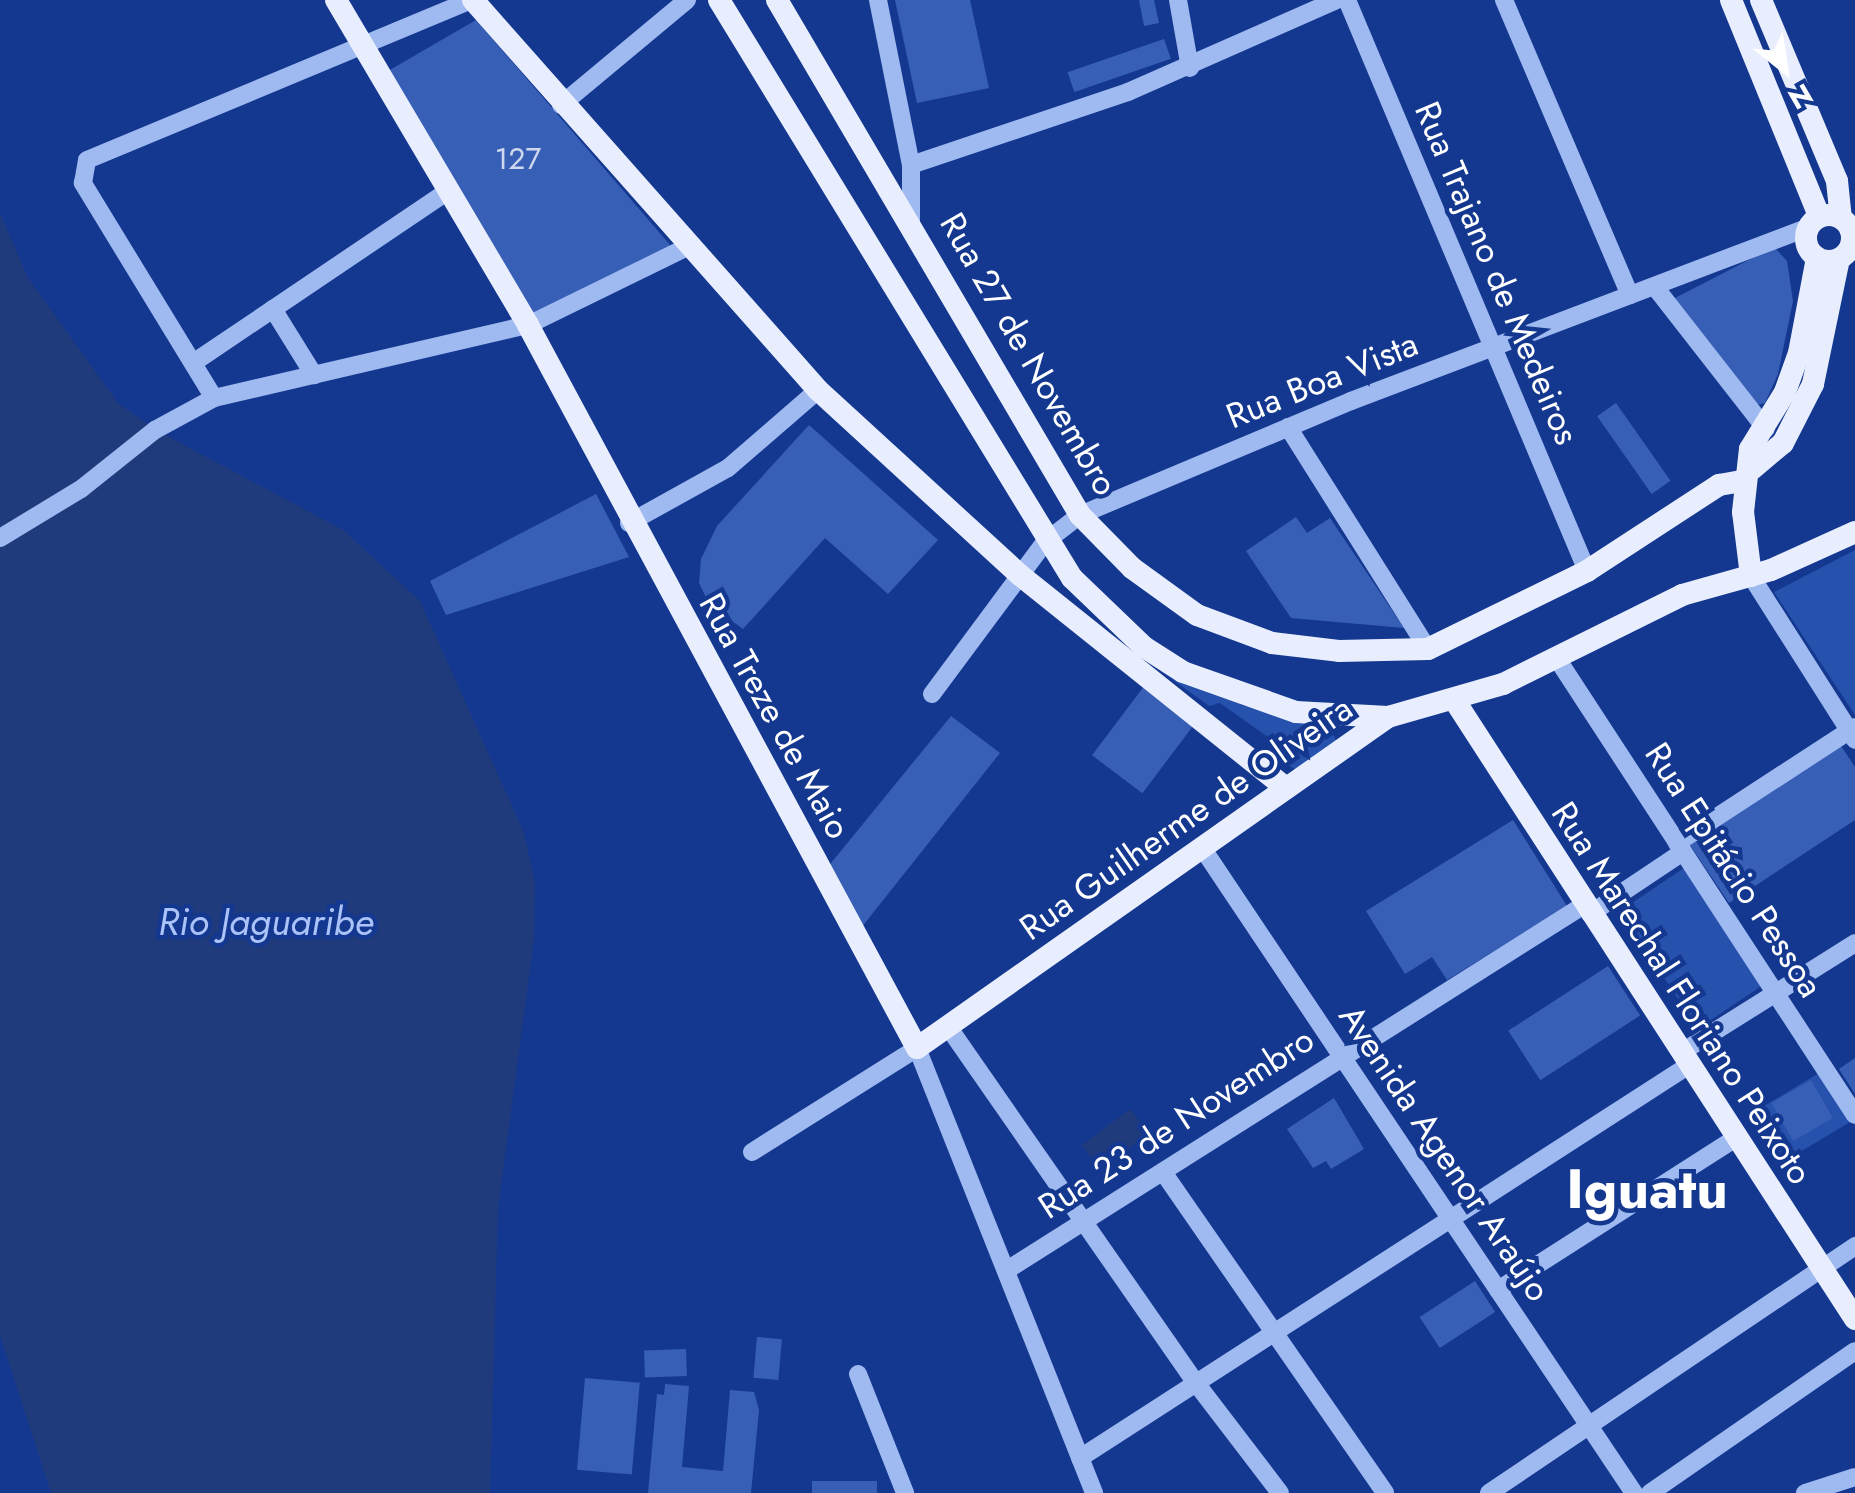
<!DOCTYPE html>
<meta charset="utf-8">
<style>
body{margin:0}
#map{position:relative;width:1855px;height:1493px;overflow:hidden;background:#14388f;font-family:Jost,sans-serif}
div>[style]{position:absolute}
.green>*{inset:0;background:#2651ad;transform-origin:0 0}
.water>*{inset:0;background:#203b7c;transform-origin:0 0}
.building>*{inset:0;background:#385fb6;transform-origin:0 0}
.minor>*{height:18px;margin:-9px;padding:0 9px;transform-origin:9px;border-radius:9px;background:#9fb9f1}
.major>*{height:22px;margin:-11px;padding:0 11px;transform-origin:11px;border-radius:11px;background:#e9eeff}
.major>.ring{margin:-11px;padding:0;box-sizing:content-box;background:none;border:22px solid #e9eeff;border-radius:50%}
span{translate:-50% -50%;white-space:nowrap;text-align:center;line-height:1.15;-webkit-text-stroke:9px #14388f;paint-order:stroke}
.number-label{font-size:30px;color:#cdd7ed}
.number-label span{-webkit-text-stroke-width:0}
.street-label{font-size:35px;color:#fff}
.water-label{font-size:38px;color:#abc3f8;font-style:italic}
.town-label{font-size:55px;color:#fff;font-weight:700}
.north{position:absolute;left:1735px;top:20px;width:100px;height:100px;-webkit-text-stroke:8px #14388f;paint-order:stroke;rotate:150deg;font-size:28px;font-weight:700;line-height:40px;text-align:center;color:#fff}
.north::after{content:'';display:block;margin:auto;width:35px;height:45px;background:#fff;clip-path:polygon(50% 0,100% 100%,50% 72%,0 100%)}
</style>
<div id="map">
<div class="green">
<i style="clip-path:polygon(1855px 550px,1855px 715px,1774px 592px)"></i>
<i style="clip-path:polygon(1132px 650px,1242px 705px,1330px 728px,1336px 740px,1296px 770px,1275px 756px,1272px 740px,1220px 703px,1209px 706px)"></i>
<i style="left:1684px;top:868px;width:141px;height:78px;rotate:56deg"></i>
<i style="left:1824px;top:1070px;width:58px;height:85px;rotate:59deg"></i>
</div>
<div class="water">
<i style="clip-path:polygon(0 213px,28px 278px,118px 403px,156px 430px,343px 530px,420px 601px,524px 833px,535px 884px,534px 939px,498px 1208px,490px 1493px,51px 1493px,0 1335px)"></i>
<i style="left:1130px;top:1109px;width:31px;height:60px;rotate:53deg"></i>
</div>
<div class="building">
<i style="clip-path:polygon(895px 0,970px 0,989px 88px,917px 103px)"></i>
<i style="clip-path:polygon(1139px 0,1154px 0,1159px 23px,1144px 26px)"></i>
<i style="clip-path:polygon(476px 20px,671px 246px,533px 315px,388px 71px)"></i>
<i style="left:1164px;top:39px;width:21px;height:102px;rotate:71deg"></i>
<i style="clip-path:polygon(1774px 247px,1787px 261px,1793px 301px,1778px 374px,1765px 403px,1757px 405px,1673px 299px)"></i>
<i style="left:1616px;top:403px;width:95px;height:23px;rotate:55deg"></i>
<i style="clip-path:polygon(809px 425px,938px 540px,888px 594px,825px 538px,743px 629px,709px 604px,699px 583px,701px 559px,717px 526px)"></i>
<i style="clip-path:polygon(596px 494px,629px 557px,446px 615px,430px 581px)"></i>
<i style="clip-path:polygon(1296px 517px,1307px 533px,1330px 518px,1404px 628px,1291px 618px,1246px 551px)"></i>
<i style="left:1145px;top:685px;width:63px;height:88px;rotate:37deg"></i>
<i style="clip-path:polygon(951px 716px,1000px 753px,861px 928px,827px 868px)"></i>
<i style="clip-path:polygon(1839px 743px,1855px 767px,1855px 820px,1729px 903px,1688px 842px)"></i>
<i style="clip-path:polygon(1513px 820px,1567px 906px,1447px 980px,1432px 957px,1405px 974px,1366px 911px)"></i>
<i style="left:1608px;top:966px;width:59px;height:119px;rotate:57deg"></i>
<i style="clip-path:polygon(1855px 1058px,1855px 1094px,1839px 1069px)"></i>
<i style="left:1811px;top:1080px;width:44px;height:46px;rotate:60deg"></i>
<i style="clip-path:polygon(1334px 1098px,1364px 1149px,1331px 1169px,1326px 1161px,1313px 1168px,1287px 1129px)"></i>
<i style="left:1475px;top:1281px;width:37px;height:66px;rotate:57deg"></i>
<i style="left:757px;top:1337px;width:25px;height:41px;rotate:5deg"></i>
<i style="left:686px;top:1349px;width:27px;height:42px;rotate:88deg"></i>
<i style="left:585px;top:1378px;width:55px;height:92px;rotate:5deg"></i>
<i style="clip-path:polygon(665px 1384px,689px 1386px,682px 1467px,723px 1471px,730px 1390px,754px 1392px,759px 1410px,751px 1493px,648px 1493px,657px 1394px,664px 1395px)"></i>
<i style="left:812px;top:1481px;width:65px;height:12px"></i>
</div>
<div class="minor">
<i style="left:878px;top:0;width:168px;rotate:78.7deg"></i>
<i style="left:911px;top:165px;width:58px;rotate:90deg"></i>
<i style="left:1178px;top:0;width:69px;rotate:80deg"></i>
<i style="left:1347px;top:0;width:619px;rotate:67.2deg"></i>
<i style="left:1504px;top:0;width:321px;rotate:66.9deg"></i>
<i style="left:561px;top:105px;width:164px;rotate:-39.8deg"></i>
<i style="left:911px;top:165px;width:229px;rotate:-18.6deg"></i>
<i style="left:1128px;top:92px;width:228px;rotate:-23.8deg"></i>
<i style="left:1655px;top:287px;width:180px;rotate:52deg"></i>
<i style="left:273px;top:309px;width:78px;rotate:58.2deg"></i>
<i style="left:193px;top:363px;width:308px;rotate:-34deg"></i>
<i style="left:214px;top:398px;width:252px;rotate:-121.4deg"></i>
<i style="left:83px;top:183px;width:23px;rotate:-80deg"></i>
<i style="left:87px;top:160px;width:417px;rotate:-22.6deg"></i>
<i style="left:1288px;top:427px;width:262px;rotate:57.8deg"></i>
<i style="left:629px;top:523px;width:113px;rotate:-29.1deg"></i>
<i style="left:728px;top:468px;width:119px;rotate:-40.9deg"></i>
<i style="left:0;top:538px;width:95px;rotate:-31.2deg"></i>
<i style="left:81px;top:489px;width:95px;rotate:-38.6deg"></i>
<i style="left:155px;top:430px;width:67px;rotate:-28.5deg"></i>
<i style="left:214px;top:398px;width:322px;rotate:-13.1deg"></i>
<i style="left:528px;top:325px;width:177px;rotate:-26.1deg"></i>
<i style="left:1751px;top:576px;width:194px;rotate:57.6deg"></i>
<i style="left:1558px;top:660px;width:543px;rotate:56.87deg"></i>
<i style="left:932px;top:694px;width:189px;rotate:-53.4deg"></i>
<i style="left:1045px;top:542px;width:44px;rotate:-37.6deg"></i>
<i style="left:1080px;top:515px;width:294px;rotate:-22.8deg"></i>
<i style="left:1351px;top:401px;width:489px;rotate:-20.8deg"></i>
<i style="left:1677px;top:843px;width:212px;rotate:-33.1deg"></i>
<i style="left:1203px;top:849px;width:775px;rotate:56.21deg"></i>
<i style="left:1590px;top:914px;width:112px;rotate:-33.7deg"></i>
<i style="left:949px;top:1028px;width:432px;rotate:55.2deg"></i>
<i style="left:1196px;top:1383px;width:138px;rotate:52.6deg"></i>
<i style="left:1682px;top:1052px;width:204px;rotate:-32.2deg"></i>
<i style="left:752px;top:1152px;width:195px;rotate:-32.2deg"></i>
<i style="left:917px;top:1048px;width:479px;rotate:68.3deg"></i>
<i style="left:1163px;top:1172px;width:390px;rotate:55.3deg"></i>
<i style="left:1007px;top:1270px;width:683px;rotate:-32.32deg"></i>
<i style="left:1498px;top:1290px;width:282px;rotate:-32.6deg"></i>
<i style="left:858px;top:1374px;width:128px;rotate:68.4deg"></i>
<i style="left:1080px;top:1458px;width:725px;rotate:-32.83deg"></i>
<i style="left:1489px;top:1493px;width:442px;rotate:-34deg"></i>
<i style="left:1650px;top:1493px;width:249px;rotate:-34.7deg"></i>
<i style="left:1805px;top:1493px;width:52px;rotate:-17.7deg"></i>
</div>
<div class="major">
<i style="left:336px;top:0;width:377px;rotate:59.4deg"></i>
<i style="left:528px;top:325px;width:821px;rotate:61.72deg"></i>
<i style="left:917px;top:1048px;width:576px;rotate:-35.1deg"></i>
<i style="left:1388px;top:717px;width:120px;rotate:-16deg"></i>
<i style="left:1503px;top:684px;width:200px;rotate:-26.4deg"></i>
<i style="left:1682px;top:595px;width:92px;rotate:-15.7deg"></i>
<i style="left:1771px;top:570px;width:92px;rotate:-24.3deg"></i>
<i style="left:473px;top:0;width:521px;rotate:48.5deg"></i>
<i style="left:818px;top:390px;width:274px;rotate:42.5deg"></i>
<i style="left:1020px;top:575px;width:341px;rotate:38.7deg"></i>
<i style="left:719px;top:0;width:677px;rotate:58.59deg"></i>
<i style="left:1072px;top:578px;width:100px;rotate:43.8deg"></i>
<i style="left:1144px;top:647px;width:46px;rotate:32.7deg"></i>
<i style="left:1183px;top:672px;width:120px;rotate:19.5deg"></i>
<i style="left:1296px;top:712px;width:92px;rotate:3.1deg"></i>
<i style="left:777px;top:0;width:598px;rotate:59.53deg"></i>
<i style="left:1080px;top:515px;width:74px;rotate:45.5deg"></i>
<i style="left:1132px;top:568px;width:80px;rotate:35.9deg"></i>
<i style="left:1197px;top:615px;width:80px;rotate:20.5deg"></i>
<i style="left:1272px;top:643px;width:67px;rotate:6.8deg"></i>
<i style="left:1339px;top:651px;width:89px;rotate:-1.3deg"></i>
<i style="left:1428px;top:649px;width:177px;rotate:-26.1deg"></i>
<i style="left:1587px;top:571px;width:158px;rotate:-33.1deg"></i>
<i style="left:1719px;top:485px;width:27px;rotate:-10deg"></i>
<i style="left:1731px;top:0;width:233px;rotate:67.8deg"></i>
<i style="left:1761px;top:0;width:196px;rotate:67.2deg"></i>
<i style="left:1837px;top:181px;width:36px;rotate:84deg"></i>
<i class="ring" style="left:1806px;top:215px;width:24px;height:24px"></i>
<i style="left:1752px;top:469px;width:40px;rotate:-40deg"></i>
<i style="left:1783px;top:443px;width:66px;rotate:-63deg"></i>
<i style="left:1813px;top:384px;width:128px;rotate:-78.3deg"></i>
<i style="left:1751px;top:576px;width:64px;rotate:-97.1deg"></i>
<i style="left:1743px;top:512px;width:63px;rotate:-83.7deg"></i>
<i style="left:1750px;top:449px;width:67px;rotate:-58.4deg"></i>
<i style="left:1785px;top:392px;width:41px;rotate:-70.3deg"></i>
<i style="left:1799px;top:353px;width:97px;rotate:-79.3deg"></i>
<i style="left:1455px;top:701px;width:736px;rotate:57.09deg"></i>
</div>
<div class="number-label">
<span style="left:518px;top:159px">127</span>
</div>
<div class="street-label">
<span style="left:1497px;top:273px;rotate:67deg">Rua Trajano de Medeiros</span>
<span style="left:1029px;top:354px;rotate:60deg">Rua 27 de Novembro</span>
<span style="left:1322px;top:380px;rotate:-22deg">Rua Boa Vista</span>
<span style="left:775px;top:716px;rotate:61deg">Rua Treze de Maio</span>
<span style="left:1186px;top:818px;rotate:-35deg">Rua Guilherme de Oliveira</span>
<span style="left:1734px;top:870px;rotate:57deg">Rua Epitácio Pessoa</span>
<span style="left:1682px;top:993px;rotate:57deg">Rua Marechal Floriano Peixoto</span>
<span style="left:1176px;top:1123px;rotate:-33deg">Rua 23 de Novembro</span>
<span style="left:1445px;top:1153px;rotate:56deg">Avenida Agenor Araújo</span>
</div>
<div class="water-label">
<span style="left:266px;top:922px">Rio Jaguaribe</span>
</div>
<div class="town-label">
<span style="left:1647px;top:1190px">Iguatu</span>
</div>
<div class="north">N</div>
</div>
